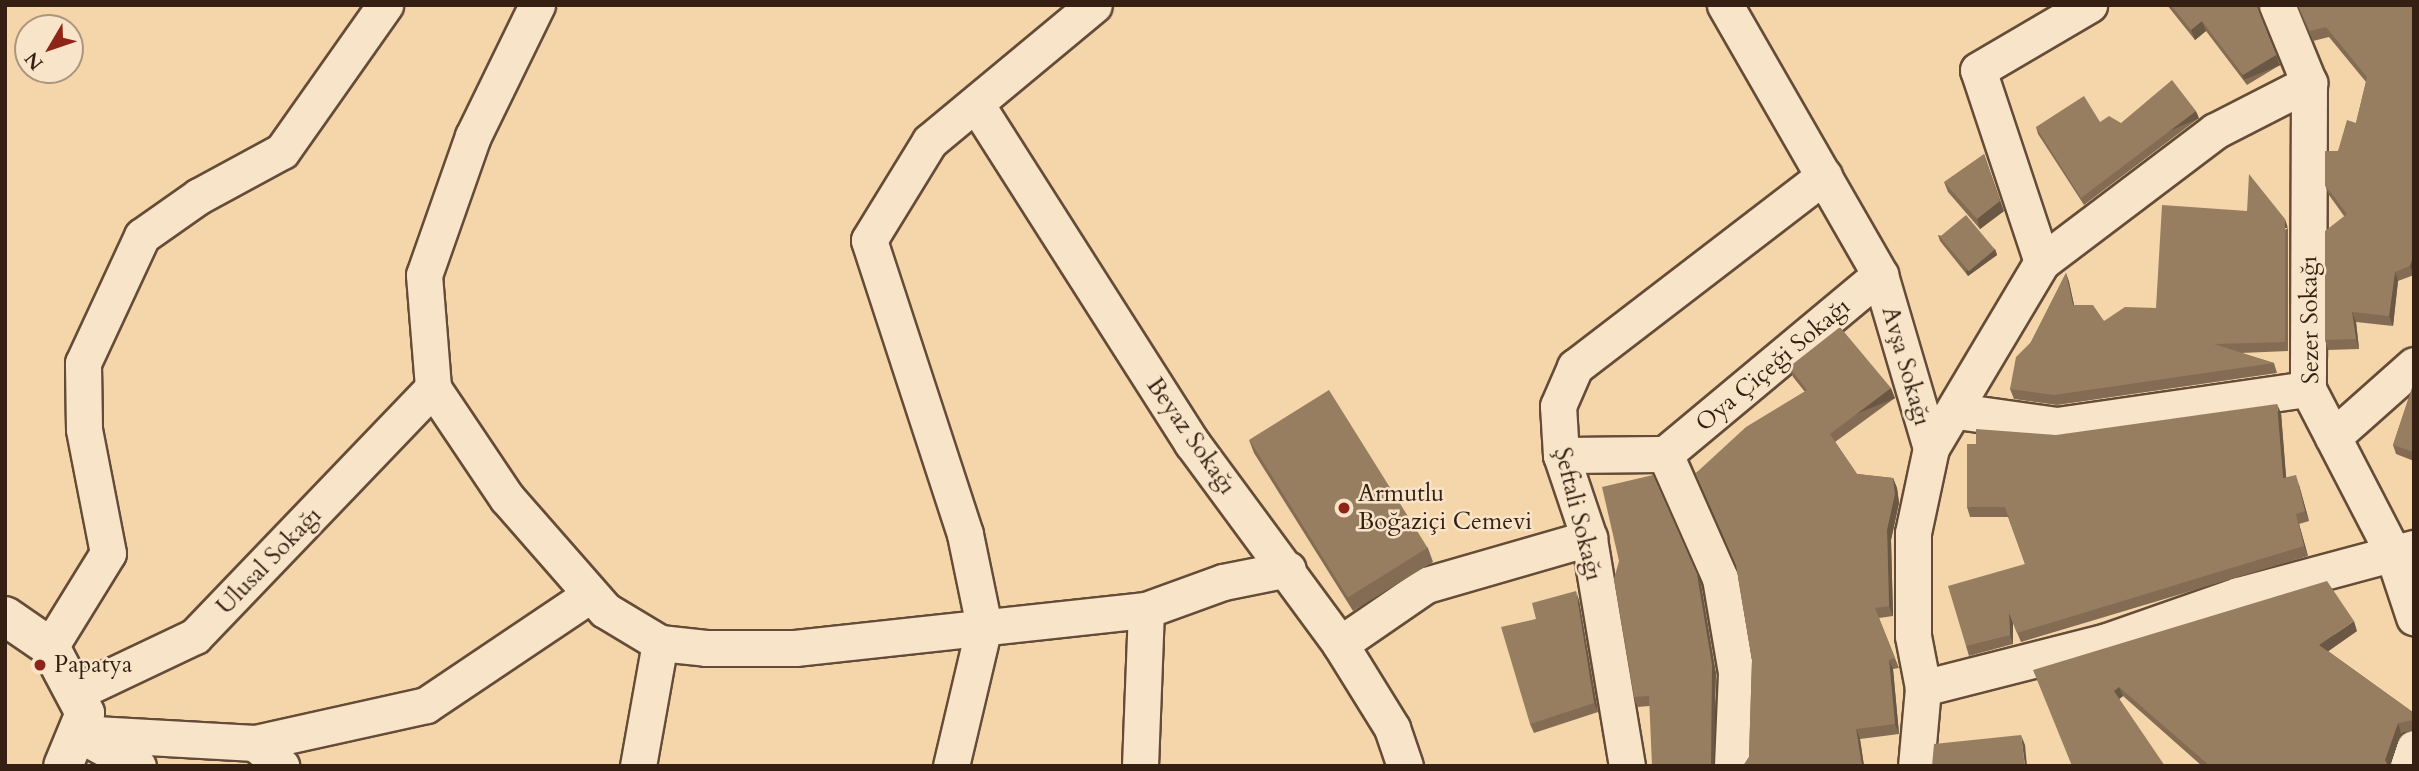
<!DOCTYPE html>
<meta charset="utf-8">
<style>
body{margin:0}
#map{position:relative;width:2419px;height:771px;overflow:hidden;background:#f4d6aa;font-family:Cardo,serif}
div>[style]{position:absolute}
.roads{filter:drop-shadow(2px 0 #654c38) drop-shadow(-2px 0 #654c38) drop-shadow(0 2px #654c38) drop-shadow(0 -2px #654c38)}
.street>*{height:35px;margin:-17.5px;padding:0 17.5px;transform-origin:17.5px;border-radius:17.5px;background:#f8e4c8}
.secondary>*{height:38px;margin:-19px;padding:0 19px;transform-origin:19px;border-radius:19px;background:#f8e4c8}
.wall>*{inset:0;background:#836c53}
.shaded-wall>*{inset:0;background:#6a5844;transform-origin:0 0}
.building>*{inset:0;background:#987e61;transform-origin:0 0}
.dots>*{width:19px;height:19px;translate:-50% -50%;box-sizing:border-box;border:4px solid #f8e4c8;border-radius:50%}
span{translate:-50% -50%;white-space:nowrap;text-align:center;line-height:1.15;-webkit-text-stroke:5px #f8e4c8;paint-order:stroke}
.street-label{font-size:24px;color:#351e12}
.poi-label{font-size:24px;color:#351e12}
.left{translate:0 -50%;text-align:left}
.frame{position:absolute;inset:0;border:7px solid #351e12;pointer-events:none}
.north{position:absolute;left:14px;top:14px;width:70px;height:70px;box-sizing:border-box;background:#f8e4c8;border:2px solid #aa957f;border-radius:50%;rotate:231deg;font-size:19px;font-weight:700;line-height:28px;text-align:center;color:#351e12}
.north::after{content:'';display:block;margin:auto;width:24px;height:32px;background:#8f2418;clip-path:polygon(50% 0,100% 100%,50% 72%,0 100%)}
</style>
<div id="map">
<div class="roads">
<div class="street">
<i style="left:537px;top:5px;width:146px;rotate:116deg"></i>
<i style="left:473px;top:136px;width:147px;rotate:109.4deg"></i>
<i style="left:424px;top:275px;width:113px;rotate:85.4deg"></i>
<i style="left:433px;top:388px;width:133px;rotate:56.1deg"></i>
<i style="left:507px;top:498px;width:149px;rotate:48.8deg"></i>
<i style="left:605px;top:610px;width:64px;rotate:31deg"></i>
<i style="left:660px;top:643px;width:46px;rotate:6.2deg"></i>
<i style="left:706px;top:648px;width:89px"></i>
<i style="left:795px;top:648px;width:353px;rotate:-6.2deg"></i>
<i style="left:1725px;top:5px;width:311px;rotate:60.1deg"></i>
<i style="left:1880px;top:275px;width:180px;rotate:73.6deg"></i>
<i style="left:1931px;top:448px;width:87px;rotate:102deg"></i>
<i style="left:1913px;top:533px;width:103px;rotate:90deg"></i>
<i style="left:1913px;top:636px;width:53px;rotate:79.1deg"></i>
<i style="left:1923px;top:688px;width:78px;rotate:95.1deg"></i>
<i style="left:2277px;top:5px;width:84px;rotate:67.7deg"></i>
<i style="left:2309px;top:83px;width:306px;rotate:90.2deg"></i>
<i style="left:2308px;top:389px;width:182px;rotate:62.6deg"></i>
<i style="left:2392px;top:551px;width:70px;rotate:71.6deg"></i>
<i style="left:976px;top:104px;width:402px;rotate:57.5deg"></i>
<i style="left:1192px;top:443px;width:250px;rotate:53.6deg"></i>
<i style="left:1340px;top:644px;width:99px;rotate:58.2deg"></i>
<i style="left:1392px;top:728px;width:40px;rotate:71.1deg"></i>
<i style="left:2042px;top:262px;width:202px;rotate:-108.4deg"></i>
<i style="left:1978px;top:70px;width:129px;rotate:-30.4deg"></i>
<i style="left:1957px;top:411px;width:101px;rotate:8deg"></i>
<i style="left:2057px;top:425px;width:254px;rotate:-8.2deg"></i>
<i style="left:2333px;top:437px;width:108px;rotate:-41.6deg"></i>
<i style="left:1931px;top:448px;width:217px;rotate:-59.2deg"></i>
<i style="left:2042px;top:262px;width:217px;rotate:-37.1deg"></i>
<i style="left:2215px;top:131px;width:106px;rotate:-27.1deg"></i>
<i style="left:1665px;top:454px;width:136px;rotate:66.1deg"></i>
<i style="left:1720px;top:578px;width:96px;rotate:80.4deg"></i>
<i style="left:1736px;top:673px;width:93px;rotate:92.5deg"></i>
<i style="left:1561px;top:455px;width:104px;rotate:-0.6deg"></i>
<i style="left:1665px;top:454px;width:280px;rotate:-39.8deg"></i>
<i style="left:1340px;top:644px;width:104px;rotate:-34.5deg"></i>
<i style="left:1426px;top:585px;width:170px;rotate:-16.1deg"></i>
<i style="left:50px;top:647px;width:110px;rotate:-58.3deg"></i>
<i style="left:108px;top:553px;width:126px;rotate:-101deg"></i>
<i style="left:84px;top:429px;width:66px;rotate:-90.9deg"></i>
<i style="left:83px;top:363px;width:140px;rotate:-65.1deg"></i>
<i style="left:142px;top:236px;width:70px;rotate:-35.1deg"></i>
<i style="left:199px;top:196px;width:94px;rotate:-28.5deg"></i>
<i style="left:282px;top:151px;width:179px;rotate:-54.8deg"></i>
<i style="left:1923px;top:688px;width:187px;rotate:-14.3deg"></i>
<i style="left:2104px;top:642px;width:142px;rotate:-19.3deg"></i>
<i style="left:2238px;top:595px;width:182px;rotate:-15deg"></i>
<i style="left:75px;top:693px;width:133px;rotate:-25.4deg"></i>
<i style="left:195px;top:636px;width:344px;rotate:-46.2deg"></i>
<i style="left:77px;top:733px;width:178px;rotate:3.2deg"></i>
<i style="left:255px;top:743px;width:35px;rotate:41deg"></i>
<i style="left:86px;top:738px;width:59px;rotate:28.3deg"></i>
<i style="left:255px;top:743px;width:175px;rotate:-12.5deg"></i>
<i style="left:426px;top:705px;width:197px;rotate:-33.9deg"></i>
<i style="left:638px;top:766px;width:125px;rotate:-79.9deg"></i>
<i style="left:951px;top:766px;width:144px;rotate:-76.7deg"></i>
<i style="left:984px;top:626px;width:94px;rotate:-101.7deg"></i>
<i style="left:965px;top:534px;width:309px;rotate:-108.1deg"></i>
<i style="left:869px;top:240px;width:116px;rotate:-58.4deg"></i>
<i style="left:930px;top:141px;width:213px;rotate:-39.7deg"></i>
<i style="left:1140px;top:766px;width:156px;rotate:-87.8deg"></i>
<i style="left:1146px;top:610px;width:82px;rotate:-20deg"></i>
<i style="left:1223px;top:582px;width:66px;rotate:-11.3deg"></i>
<i style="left:1627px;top:766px;width:231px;rotate:-99.5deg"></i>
<i style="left:1589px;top:538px;width:88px;rotate:-108.6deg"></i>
<i style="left:1561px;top:455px;width:49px;rotate:-93.5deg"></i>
<i style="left:1558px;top:406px;width:43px;rotate:-66.4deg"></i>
<i style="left:1575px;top:367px;width:314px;rotate:-37.5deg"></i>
<i style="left:2408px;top:766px;width:19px;rotate:-72deg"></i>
</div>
<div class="secondary">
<i style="left:5px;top:616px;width:55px;rotate:34.6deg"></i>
<i style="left:50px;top:647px;width:75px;rotate:62.1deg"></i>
<i style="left:85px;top:713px;width:57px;rotate:112.5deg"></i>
</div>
</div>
<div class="wall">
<i style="clip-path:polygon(2167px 5px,2259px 5px,2258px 12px,2280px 65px,2247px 85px,2206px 31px,2195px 40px)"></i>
<i style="clip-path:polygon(2297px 5px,2414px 5px,2414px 275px,2398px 281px,2393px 326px,2356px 322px,2359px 349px,2328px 350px,2325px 340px,2344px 216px,2329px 195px,2325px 185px,2338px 151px,2356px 123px,2366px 82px,2329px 37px,2313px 41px)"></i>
<i style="clip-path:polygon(2199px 118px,2084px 205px,2038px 134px,2036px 127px,2100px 122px,2121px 123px)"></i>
<i style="clip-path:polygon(1944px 182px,2004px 211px,1980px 229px,1948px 192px)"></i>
<i style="clip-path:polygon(2288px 228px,2288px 351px,2241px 353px,2274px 363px,2277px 373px,2057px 405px,2014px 399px,2010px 389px,2031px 342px,2066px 273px,2069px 282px,2074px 305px,2104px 321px,2156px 308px)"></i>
<i style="clip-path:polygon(1938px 235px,1995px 249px,1997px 255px,1968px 276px,1940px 241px)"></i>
<i style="clip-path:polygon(1789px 367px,1895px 398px,1835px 442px,1857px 474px,1893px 478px,1897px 488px,1899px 503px,1891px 540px,1893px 616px,1879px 618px,1899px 668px,1893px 669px,1899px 734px,1860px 739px,1864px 766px,1743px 766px,1749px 757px,1752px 660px,1737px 567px,1696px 473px,1805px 392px,1793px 377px)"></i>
<i style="clip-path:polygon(2414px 382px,2414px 461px,2396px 454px,2393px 445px)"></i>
<i style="clip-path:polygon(2281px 413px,2286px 478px,2299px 485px,2309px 521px,2299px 524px,2308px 556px,2021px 642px,2013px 623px,2013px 644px,1969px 656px,1966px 646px,2025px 564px,2008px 517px,1970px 517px,1967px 507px,1976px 444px)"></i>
<i style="clip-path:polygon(1249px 440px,1428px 548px,1433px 562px,1353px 611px,1254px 453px)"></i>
<i style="clip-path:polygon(1697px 574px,1701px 584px,1716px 674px,1650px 706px,1637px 707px,1634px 697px)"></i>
<i style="clip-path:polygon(1579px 600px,1598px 712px,1534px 733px,1530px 724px,1536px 619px)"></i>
<i style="clip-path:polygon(2357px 631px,2328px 651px,2414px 713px,2414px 730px,2401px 733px,2390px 766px,2202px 766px,2123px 696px,2119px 699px,2036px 680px)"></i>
</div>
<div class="shaded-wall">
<i style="clip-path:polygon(2202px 21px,2206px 31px,2195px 40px,2191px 30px)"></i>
<i style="left:2276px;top:55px;width:11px;height:39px;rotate:68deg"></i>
<i style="left:2196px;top:111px;width:8px;height:144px;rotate:67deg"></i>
<i style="clip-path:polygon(1984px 154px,2004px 211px,1980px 229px,1977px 219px)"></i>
<i style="left:2285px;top:219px;width:9px;height:123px;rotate:72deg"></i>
<i style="clip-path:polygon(1995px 249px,1997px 255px,1968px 276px,1966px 271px)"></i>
<i style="clip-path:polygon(2414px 253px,2414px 276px,2410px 266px)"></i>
<i style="clip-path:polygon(2395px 272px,2398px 281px,2393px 326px,2389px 316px)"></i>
<i style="clip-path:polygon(2066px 273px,2069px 282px,2076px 314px,2073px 305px)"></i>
<i style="clip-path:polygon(2352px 312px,2356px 322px,2359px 349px,2356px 339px)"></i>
<i style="left:1891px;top:388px;width:11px;height:76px;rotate:68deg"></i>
<i style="clip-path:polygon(2277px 404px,2281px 413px,2287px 488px,2283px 478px)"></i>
<i style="clip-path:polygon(2296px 475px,2299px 485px,2309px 521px,2305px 511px)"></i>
<i style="clip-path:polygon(1893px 478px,1897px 488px,1899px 503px,1891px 540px,1893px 616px,1889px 606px,1887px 530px)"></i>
<i style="clip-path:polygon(2296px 514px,2299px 524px,2308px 556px,2304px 546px)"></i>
<i style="clip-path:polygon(1697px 574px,1701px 584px,1716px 674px,1714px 766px,1711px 766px)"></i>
<i style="clip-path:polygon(1576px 591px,1579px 600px,1598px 712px,1594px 703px)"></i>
<i style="clip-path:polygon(2009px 613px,2013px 623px,2013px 644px,2010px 635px)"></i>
<i style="clip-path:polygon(2354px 621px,2357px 631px,2323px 655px,2319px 645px)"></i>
<i style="clip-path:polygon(1889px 660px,1893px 669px,1899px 734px,1895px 724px)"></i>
<i style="clip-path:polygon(2119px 687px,2123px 696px,2117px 701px,2114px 691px)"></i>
<i style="clip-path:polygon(2398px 723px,2401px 733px,2390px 766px,2387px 766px,2385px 760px)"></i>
<i style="clip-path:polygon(1856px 729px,1860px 739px,1864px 766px,1862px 766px)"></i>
<i style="clip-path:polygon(2021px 735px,2025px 745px,2027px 766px,2025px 766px)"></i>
</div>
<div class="building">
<i style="clip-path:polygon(2171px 5px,2256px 5px,2276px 55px,2243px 75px,2202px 21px,2191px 30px)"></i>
<i style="clip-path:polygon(2298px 5px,2414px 5px,2414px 253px,2410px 266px,2395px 272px,2389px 316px,2352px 312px,2356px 339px,2325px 340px,2325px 231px,2347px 214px,2325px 185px,2325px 151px,2338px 151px,2347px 120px,2356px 123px,2367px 77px,2326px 27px,2310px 31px)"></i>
<i style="clip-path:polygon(2172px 80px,2196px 111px,2081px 198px,2036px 127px,2084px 96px,2100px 122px,2109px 116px,2121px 123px)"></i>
<i style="clip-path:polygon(1984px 154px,2000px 201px,1977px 219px,1944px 182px)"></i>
<i style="clip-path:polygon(2249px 174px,2285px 219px,2285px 342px,2214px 344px,2274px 363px,2054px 395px,2010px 389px,2016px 357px,2031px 342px,2066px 273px,2073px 305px,2093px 305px,2104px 321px,2125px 307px,2156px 308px,2162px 205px,2247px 211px)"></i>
<i style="left:1966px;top:215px;width:45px;height:34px;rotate:50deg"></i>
<i style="clip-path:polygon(1840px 327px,1891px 388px,1830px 434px,1857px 474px,1893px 478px,1895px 494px,1887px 530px,1889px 606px,1875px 608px,1895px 658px,1889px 660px,1895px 724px,1856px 729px,1862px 766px,1743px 766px,1749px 757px,1752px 660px,1736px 565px,1696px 473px,1746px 427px,1807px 390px,1789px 367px)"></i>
<i style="clip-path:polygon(2414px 382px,2414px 452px,2393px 445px)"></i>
<i style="left:1329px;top:390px;width:186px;height:94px;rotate:58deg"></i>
<i style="clip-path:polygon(2277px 404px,2283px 478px,2296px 475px,2305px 511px,2296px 514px,2304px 546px,2017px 633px,2009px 613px,2010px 635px,1966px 646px,1948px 586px,2025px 564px,2005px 507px,1967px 507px,1967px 444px,1976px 444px,1976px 429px,2056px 435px)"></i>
<i style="clip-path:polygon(1653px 475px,1697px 574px,1712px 665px,1711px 766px,1652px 766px,1649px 696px,1634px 697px,1614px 579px,1619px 561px,1602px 487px)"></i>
<i style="clip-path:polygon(2327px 581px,2354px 621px,2319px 645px,2414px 713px,2414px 720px,2398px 723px,2385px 760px,2388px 766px,2210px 766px,2119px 687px,2114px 691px,2165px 766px,2072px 766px,2033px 670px)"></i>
<i style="clip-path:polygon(1576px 591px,1594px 703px,1530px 724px,1501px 627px,1536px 619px,1532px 603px)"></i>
<i style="clip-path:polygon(2021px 735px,2025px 766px,1932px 766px,1934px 744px)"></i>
</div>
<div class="dots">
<i style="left:1344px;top:508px;background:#8f2418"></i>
<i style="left:40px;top:665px;background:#8f2418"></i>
</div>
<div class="street-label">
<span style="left:2310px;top:320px;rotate:-91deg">Sezer Sokağı</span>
<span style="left:1773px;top:365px;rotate:-40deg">Oya Çiçeği Sokağı</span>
<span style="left:1906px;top:366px;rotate:74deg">Avşa Sokağı</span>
<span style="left:1191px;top:436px;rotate:55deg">Beyaz Sokağı</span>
<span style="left:1578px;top:514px;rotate:76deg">Şeftali Sokağı</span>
<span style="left:269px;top:561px;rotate:-46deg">Ulusal Sokağı</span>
</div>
<div class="poi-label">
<span class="left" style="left:1358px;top:508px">Armutlu<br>Boğaziçi Cemevi</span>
<span class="left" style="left:54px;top:665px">Papatya</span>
</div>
<div class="frame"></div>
<div class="north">N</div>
</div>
